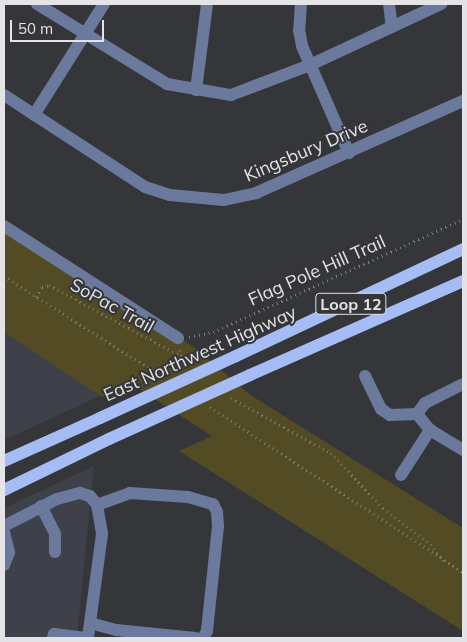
<!DOCTYPE html>
<style>
body{margin:0}
#map{position:relative;width:467px;height:642px;overflow:hidden;background:#35363a;font-family:Mulish,sans-serif}
div>[style]{position:absolute}
.built>*{inset:0;background:#3e414a}
.green>*{inset:0;background:#534b23}
.path>*{height:2.5px;margin-top:-1.25px;transform-origin:0;background:repeating-linear-gradient(90deg,#7d7e81 0 1px,transparent 0 5px)}
.minor>*{height:12px;margin:-6px;padding:0 6px;transform-origin:6px;border-radius:6px;background:#6b7a9c}
.major>*{height:12px;margin:-6px;padding:0 6px;transform-origin:6px;border-radius:6px;background:#a5bcf5}
.major-bridge>*{height:12px;margin:-6px;padding:0 6px;transform-origin:6px;border-radius:6px;background:#a5bcf5}
span{translate:-50% -50%;white-space:nowrap;text-align:center;line-height:1.15;-webkit-text-stroke:4px #35363a;paint-order:stroke}
.shield-label span{padding:1px 4px;background:#35363a;border:1px solid;border-radius:4px;-webkit-text-stroke-width:0}
.shield-label{font-size:16px;color:#e4e4e7;font-weight:700}
.street-label{font-size:18px;color:#e4e4e7}
.frame{position:absolute;inset:0;border:5px solid #e4e4e7;pointer-events:none}
.scale{position:absolute;left:10px;top:20px;width:94px;height:22px;box-sizing:border-box;border:2px solid #e4e4e7;border-top:0;padding-left:6px;font-size:15px;line-height:18px;white-space:nowrap;color:#e4e4e7;-webkit-text-stroke:4px #35363a;paint-order:stroke}
</style>
<div id="map">
<div class="built">
<i style="clip-path:polygon(4px 332px,100px 396px,4px 440px)"></i>
<i style="clip-path:polygon(94px 466px,77px 638px,4px 638px,4px 508px)"></i>
</div>
<div class="green">
<i style="clip-path:polygon(4px 219px,198px 350px,249px 394px,463px 528px,463px 631px,179px 451px,212px 436px,133px 385px,110px 399px,100px 396px,4px 332px)"></i>
</div>
<div class="path">
<i style="left:4px;top:276px;width:188px;rotate:32.4deg"></i>
<i style="left:36px;top:297px;width:12px;rotate:-59deg"></i>
<i style="left:42px;top:287px;width:7px;rotate:-16deg"></i>
<i style="left:49px;top:285px;width:150px;rotate:28.3deg"></i>
<i style="left:189px;top:337px;width:25px;rotate:-12deg"></i>
<i style="left:213px;top:332px;width:274px;rotate:-24.3deg"></i>
<i style="left:180px;top:350px;width:16px;rotate:68deg"></i>
<i style="left:231px;top:398px;width:114px;rotate:28.8deg"></i>
<i style="left:331px;top:453px;width:76px;rotate:46.6deg"></i>
<i style="left:383px;top:508px;width:60px;rotate:36.9deg"></i>
<i style="left:431px;top:544px;width:21px;rotate:53deg"></i>
<i style="left:210px;top:407px;width:302px;rotate:33.1deg"></i>
</div>
<div class="minor">
<i style="left:37px;top:4px;width:153px;rotate:31.6deg"></i>
<i style="left:167px;top:84px;width:65px;rotate:9.8deg"></i>
<i style="left:231px;top:95px;width:85px;rotate:-20.8deg"></i>
<i style="left:310px;top:65px;width:145px;rotate:-25deg"></i>
<i style="left:301px;top:4px;width:26px;rotate:94deg"></i>
<i style="left:299px;top:30px;width:16px;rotate:79deg"></i>
<i style="left:302px;top:46px;width:117px;rotate:66.3deg"></i>
<i style="left:389px;top:4px;width:23px;rotate:83deg"></i>
<i style="left:196px;top:90px;width:87px;rotate:-82.7deg"></i>
<i style="left:4px;top:95px;width:168px;rotate:33.1deg"></i>
<i style="left:145px;top:187px;width:26px;rotate:18deg"></i>
<i style="left:170px;top:195px;width:54px;rotate:5.3deg"></i>
<i style="left:224px;top:200px;width:33px;rotate:-12deg"></i>
<i style="left:256px;top:193px;width:227px;rotate:-24deg"></i>
<i style="left:34px;top:115px;width:131px;rotate:-57.8deg"></i>
<i style="left:4px;top:226px;width:207px;rotate:32.8deg"></i>
<i style="left:365px;top:376px;width:37px;rotate:64deg"></i>
<i style="left:381px;top:409px;width:11px;rotate:34deg"></i>
<i style="left:390px;top:415px;width:27px;rotate:-2deg"></i>
<i style="left:463px;top:384px;width:42px;rotate:153.4deg"></i>
<i style="left:425px;top:403px;width:14px;rotate:126deg"></i>
<i style="left:417px;top:414px;width:21px;rotate:51deg"></i>
<i style="left:430px;top:430px;width:39px;rotate:31deg"></i>
<i style="left:401px;top:475px;width:54px;rotate:-57.2deg"></i>
<i style="left:97px;top:505px;width:35px;rotate:-20deg"></i>
<i style="left:130px;top:493px;width:58px;rotate:3.9deg"></i>
<i style="left:188px;top:497px;width:26px;rotate:16deg"></i>
<i style="left:213px;top:504px;width:9px;rotate:63deg"></i>
<i style="left:217px;top:512px;width:14px;rotate:86deg"></i>
<i style="left:218px;top:526px;width:106px;rotate:96deg"></i>
<i style="left:207px;top:631px;width:8px;rotate:120deg"></i>
<i style="left:41px;top:506px;width:31px;rotate:63deg"></i>
<i style="left:55px;top:534px;width:18px;rotate:90deg"></i>
<i style="left:4px;top:526px;width:59px;rotate:-27deg"></i>
<i style="left:57px;top:499px;width:24px;rotate:-15deg"></i>
<i style="left:80px;top:493px;width:10px;rotate:17deg"></i>
<i style="left:90px;top:496px;width:11px;rotate:52deg"></i>
<i style="left:97px;top:505px;width:29px;rotate:80deg"></i>
<i style="left:102px;top:534px;width:105px;rotate:97.7deg"></i>
<i style="left:4px;top:532px;width:21px;rotate:76deg"></i>
<i style="left:9px;top:552px;width:14px;rotate:111deg"></i>
<i style="left:90px;top:623px;width:27px;rotate:15deg"></i>
<i style="left:116px;top:630px;width:80px;rotate:5.7deg"></i>
<i style="left:53px;top:638px;width:4px;rotate:-76deg"></i>
<i style="left:54px;top:634px;width:34px;rotate:7deg"></i>
</div>
<div class="major">
<i style="left:236px;top:356px;width:251px;rotate:-25.2deg"></i>
<i style="left:250px;top:375px;width:233px;rotate:-23.8deg"></i>
<i style="left:4px;top:461px;width:105px;rotate:-24.1deg"></i>
<i style="left:4px;top:490px;width:117px;rotate:-25.9deg"></i>
</div>
<div class="major-bridge">
<i style="left:100px;top:418px;width:149px;rotate:-24.5deg"></i>
<i style="left:109px;top:439px;width:155px;rotate:-24.4deg"></i>
</div>
<div class="shield-label">
<span style="left:351px;top:304px">Loop 12</span>
</div>
<div class="street-label">
<span style="left:306px;top:151px;rotate:-23deg">Kingsbury Drive</span>
<span style="left:317px;top:271px;rotate:-24deg">Flag Pole Hill Trail</span>
<span style="left:112px;top:306px;rotate:29deg">SoPac Trail</span>
<span style="left:200px;top:354px;rotate:-24deg">East Northwest Highway</span>
</div>
<div class="frame"></div>
<div class="scale">50 m</div>
</div>
